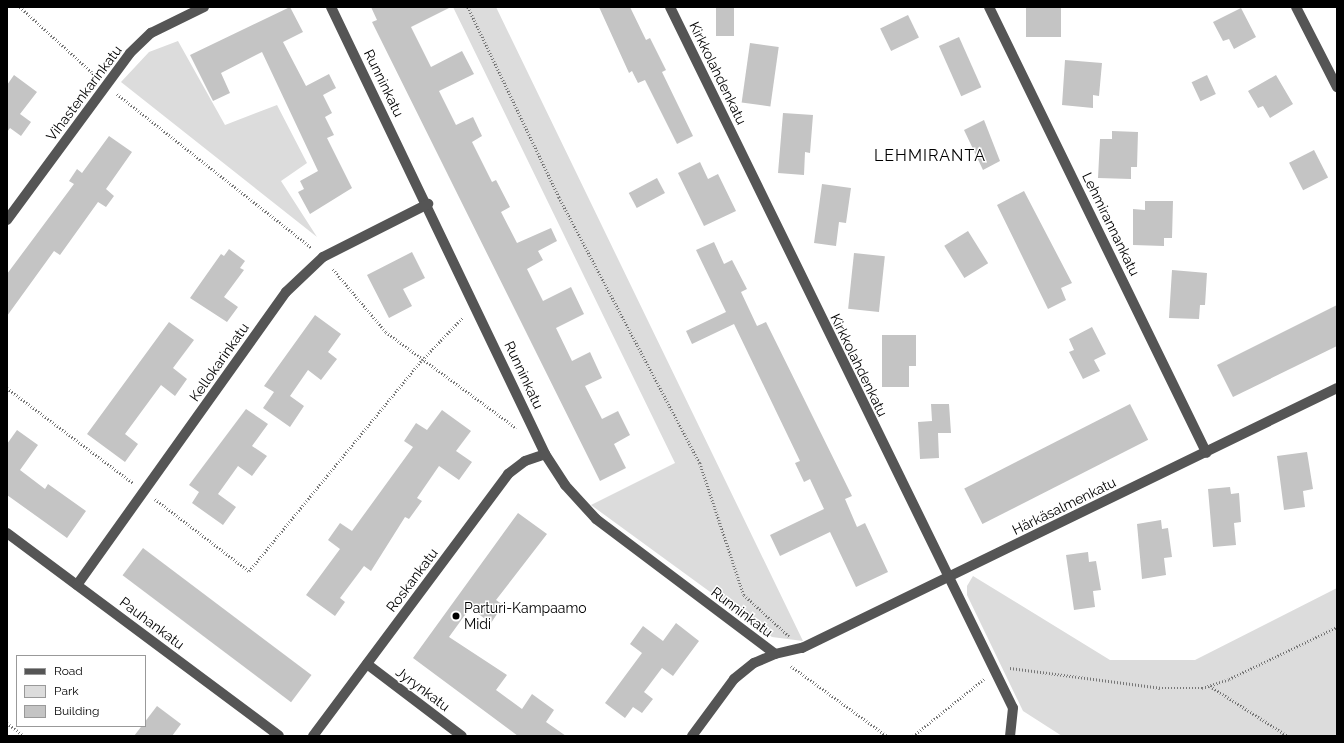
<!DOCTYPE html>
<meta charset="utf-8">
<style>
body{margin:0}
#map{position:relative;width:1344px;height:743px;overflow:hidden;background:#fff;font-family:Raleway,sans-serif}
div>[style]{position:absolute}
.green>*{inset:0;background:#dcdcdc}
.building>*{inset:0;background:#c4c4c4;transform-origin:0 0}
.path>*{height:2.5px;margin-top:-1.25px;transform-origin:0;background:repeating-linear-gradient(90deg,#777 0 1px,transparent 0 3px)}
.minor>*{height:10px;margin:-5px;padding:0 5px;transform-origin:5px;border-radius:5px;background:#555}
.dots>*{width:11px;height:11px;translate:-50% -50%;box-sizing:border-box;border:2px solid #fff;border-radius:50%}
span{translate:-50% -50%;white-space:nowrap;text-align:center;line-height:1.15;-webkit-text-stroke:3px #fff;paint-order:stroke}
.street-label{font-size:14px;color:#000}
.poi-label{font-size:14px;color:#000}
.left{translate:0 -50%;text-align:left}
.quarter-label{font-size:16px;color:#000;letter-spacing:1px}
.frame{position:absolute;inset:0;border:8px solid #000;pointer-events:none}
.legend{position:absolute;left:16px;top:655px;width:130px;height:72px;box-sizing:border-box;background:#fff;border:1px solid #999;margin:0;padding:5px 7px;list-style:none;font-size:12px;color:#000}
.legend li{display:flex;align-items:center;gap:8px;height:20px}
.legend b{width:20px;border:1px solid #999}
</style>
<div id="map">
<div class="green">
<i style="clip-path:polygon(453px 7px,496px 7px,803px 641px,772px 637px,591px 505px,675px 463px)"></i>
<i style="clip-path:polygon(178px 41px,225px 125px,277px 105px,307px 163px,281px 181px,317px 237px,121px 82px,149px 52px)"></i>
<i style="clip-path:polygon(973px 576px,1110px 660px,1195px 660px,1337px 588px,1337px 736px,1062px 736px,1023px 711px,967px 595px,967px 586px)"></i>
</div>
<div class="building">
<i style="clip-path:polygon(290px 7px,303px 32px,283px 42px,306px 86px,329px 74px,336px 88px,323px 95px,332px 113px,325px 117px,334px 135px,327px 138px,352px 188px,310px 214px,298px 192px,304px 189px,300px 181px,318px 171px,262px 52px,221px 73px,230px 93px,213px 101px,190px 55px)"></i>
<i style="clip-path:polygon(371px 7px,451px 7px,411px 27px,431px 67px,462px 51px,474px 74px,439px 91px,456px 125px,473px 117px,482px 136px,472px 142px,492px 182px,496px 180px,510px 207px,501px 212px,517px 243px,551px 228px,557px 241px,538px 251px,543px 260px,527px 269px,543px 301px,571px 287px,584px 314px,556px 328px,572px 361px,590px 352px,602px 378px,585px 386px,602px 419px,618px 411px,630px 435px,614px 444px,626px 468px,600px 481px,372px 22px,377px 20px)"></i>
<i style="clip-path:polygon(599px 7px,630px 7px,646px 40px,650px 38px,666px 70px,662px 72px,693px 136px,677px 144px,645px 80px,638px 83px,632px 71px,629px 73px)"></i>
<i style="left:716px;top:7px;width:18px;height:29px"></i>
<i style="left:1026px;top:7px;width:35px;height:30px"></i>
<i style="clip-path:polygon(1241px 8px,1256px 37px,1234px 49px,1229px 39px,1223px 41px,1213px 22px)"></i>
<i style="left:908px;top:15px;width:25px;height:31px;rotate:64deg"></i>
<i style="left:959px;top:37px;width:55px;height:22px;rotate:66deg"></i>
<i style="left:750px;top:43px;width:29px;height:60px;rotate:8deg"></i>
<i style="clip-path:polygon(1065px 60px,1102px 63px,1099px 96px,1093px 95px,1093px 108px,1062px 105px)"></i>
<i style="clip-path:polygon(14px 75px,37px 92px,20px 114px,31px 122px,21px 136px,10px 128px,7px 132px,7px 85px)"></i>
<i style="left:1207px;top:75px;width:21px;height:17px;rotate:65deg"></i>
<i style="clip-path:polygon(1276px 75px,1293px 104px,1270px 118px,1263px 106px,1258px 108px,1248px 91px)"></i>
<i style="clip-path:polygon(783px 113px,813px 115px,810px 153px,805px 152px,804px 175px,778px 173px)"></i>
<i style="clip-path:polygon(984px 120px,1000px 161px,983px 170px,964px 130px)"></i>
<i style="clip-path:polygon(1112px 131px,1138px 132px,1137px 167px,1131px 167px,1131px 179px,1098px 178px,1100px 139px,1112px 139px)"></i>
<i style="clip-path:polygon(109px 136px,132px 152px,106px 189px,114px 196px,106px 207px,98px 202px,60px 255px,54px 251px,7px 316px,7px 274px,74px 184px,69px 181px,77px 169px,82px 173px)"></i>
<i style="left:1314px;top:150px;width:31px;height:28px;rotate:63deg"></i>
<i style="clip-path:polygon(700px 162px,708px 179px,718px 174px,736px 211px,704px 226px,678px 173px)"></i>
<i style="left:657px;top:178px;width:17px;height:32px;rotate:62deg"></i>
<i style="clip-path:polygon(822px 184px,851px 188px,846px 223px,839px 222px,836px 246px,814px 243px)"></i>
<i style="clip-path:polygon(1024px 191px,1072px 283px,1061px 288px,1066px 300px,1048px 309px,997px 205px)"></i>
<i style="clip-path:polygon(1145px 201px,1173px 201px,1172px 238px,1164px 238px,1164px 246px,1133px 245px,1133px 209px,1145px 210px)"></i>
<i style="left:968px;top:231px;width:38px;height:28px;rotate:58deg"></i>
<i style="clip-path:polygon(714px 242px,724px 264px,732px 260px,747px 289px,741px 292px,757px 326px,766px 322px,852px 496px,845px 499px,857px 527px,865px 523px,888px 572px,856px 587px,830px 532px,780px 556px,770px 535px,824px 509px,810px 479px,804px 482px,795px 463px,800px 461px,734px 324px,692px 344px,686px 331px,726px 312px,696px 250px)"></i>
<i style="clip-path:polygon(229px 249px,245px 261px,240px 268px,244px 270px,224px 297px,238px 307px,227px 322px,190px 298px,221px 254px,224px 256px)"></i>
<i style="clip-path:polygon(412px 252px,425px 278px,403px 289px,412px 306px,389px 318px,367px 275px)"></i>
<i style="left:854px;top:253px;width:31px;height:56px;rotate:6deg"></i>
<i style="clip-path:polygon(1172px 270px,1207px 273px,1205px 305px,1200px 305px,1199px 319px,1169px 318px)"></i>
<i style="clip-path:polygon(1337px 305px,1337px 346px,1233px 397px,1217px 365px)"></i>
<i style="clip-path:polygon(315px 315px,341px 334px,328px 352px,337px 359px,321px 380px,308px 370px,290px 396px,304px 406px,290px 427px,263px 408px,274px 392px,264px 386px)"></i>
<i style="clip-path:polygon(169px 322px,194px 340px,173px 368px,187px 379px,175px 396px,161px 385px,125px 434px,138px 444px,125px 462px,87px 434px)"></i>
<i style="clip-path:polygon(1092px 327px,1106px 354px,1094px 360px,1100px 371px,1083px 379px,1069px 352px,1074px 350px,1069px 339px)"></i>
<i style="clip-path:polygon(882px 335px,916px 335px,916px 366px,909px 366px,909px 387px,882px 387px)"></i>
<i style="clip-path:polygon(931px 404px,949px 404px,951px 433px,938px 433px,939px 458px,920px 459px,918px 422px,932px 421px)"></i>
<i style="left:1130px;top:404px;width:40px;height:186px;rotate:63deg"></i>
<i style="clip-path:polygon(246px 409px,268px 424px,252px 446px,267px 456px,252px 476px,238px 466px,218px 494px,236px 507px,223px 525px,192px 503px,199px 492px,189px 485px)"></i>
<i style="clip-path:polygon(442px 410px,471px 431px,456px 451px,472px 462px,459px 480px,439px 466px,417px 498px,422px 501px,409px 519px,405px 517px,371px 571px,364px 566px,340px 598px,345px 602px,335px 616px,306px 595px,340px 549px,328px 540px,340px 523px,352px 531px,413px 447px,404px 441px,416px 423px,427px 430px)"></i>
<i style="clip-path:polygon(17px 430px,38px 445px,20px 470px,45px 489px,48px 484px,86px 511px,67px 538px,7px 495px,7px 444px)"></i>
<i style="clip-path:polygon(1307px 452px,1313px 489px,1303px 491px,1305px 507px,1284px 510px,1277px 456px)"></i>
<i style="clip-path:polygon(1230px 487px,1231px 494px,1239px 493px,1241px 522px,1234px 523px,1236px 545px,1213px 547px,1208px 489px)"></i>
<i style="clip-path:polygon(518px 513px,547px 534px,496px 600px,503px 605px,491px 623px,470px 608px,449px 637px,507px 675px,496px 690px,522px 709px,532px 694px,554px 710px,546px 722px,566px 736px,518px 736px,413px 658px)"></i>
<i style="clip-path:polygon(1161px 520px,1162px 529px,1168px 528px,1172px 557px,1164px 558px,1166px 575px,1142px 579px,1137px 524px)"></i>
<i style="left:143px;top:548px;width:211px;height:34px;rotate:37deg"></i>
<i style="clip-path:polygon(1088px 552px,1089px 562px,1096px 561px,1101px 590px,1093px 591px,1095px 607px,1074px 610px,1066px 555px)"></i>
<i style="clip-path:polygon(676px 623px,699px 641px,673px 676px,662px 668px,644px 692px,653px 699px,642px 713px,633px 707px,625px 718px,605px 703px,642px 653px,630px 644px,643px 626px,663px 641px)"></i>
<i style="clip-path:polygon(157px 706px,181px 724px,172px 736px,134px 736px)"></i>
</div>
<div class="path">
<i style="left:20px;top:7px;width:103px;rotate:42.2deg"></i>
<i style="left:468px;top:7px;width:211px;rotate:64.4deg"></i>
<i style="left:559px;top:197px;width:301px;rotate:62.1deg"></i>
<i style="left:700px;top:463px;width:139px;rotate:71.6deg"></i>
<i style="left:744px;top:595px;width:62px;rotate:42.4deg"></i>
<i style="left:117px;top:94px;width:248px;rotate:38.3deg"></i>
<i style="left:333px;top:269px;width:82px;rotate:49.9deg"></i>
<i style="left:386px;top:332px;width:162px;rotate:36.4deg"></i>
<i style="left:7px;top:388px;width:158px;rotate:37deg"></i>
<i style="left:155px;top:499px;width:118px;rotate:37.5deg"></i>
<i style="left:249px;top:571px;width:273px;rotate:-50.7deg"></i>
<i style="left:422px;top:360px;width:59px;rotate:-46.4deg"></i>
<i style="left:791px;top:666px;width:119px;rotate:36.1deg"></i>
<i style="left:1010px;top:668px;width:153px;rotate:7.5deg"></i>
<i style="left:1162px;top:688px;width:40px"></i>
<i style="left:1202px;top:688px;width:28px;rotate:-18deg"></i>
<i style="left:1229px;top:679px;width:120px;rotate:-25.7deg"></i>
<i style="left:1210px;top:686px;width:93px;rotate:32.7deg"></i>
<i style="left:7px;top:723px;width:21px;rotate:37deg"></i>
<i style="left:913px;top:736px;width:91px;rotate:-38.8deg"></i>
</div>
<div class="minor">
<i style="left:331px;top:7px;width:496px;rotate:64.4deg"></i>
<i style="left:545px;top:454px;width:37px;rotate:57deg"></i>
<i style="left:565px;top:485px;width:46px;rotate:47.6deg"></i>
<i style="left:596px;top:519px;width:224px;rotate:37deg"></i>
<i style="left:775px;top:654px;width:28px;rotate:-13deg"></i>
<i style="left:802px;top:648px;width:595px;rotate:-25.92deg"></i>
<i style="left:670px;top:7px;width:780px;rotate:63.93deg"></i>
<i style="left:1013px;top:708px;width:28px;rotate:96deg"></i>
<i style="left:989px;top:7px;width:496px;rotate:64deg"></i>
<i style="left:1296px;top:7px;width:90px;rotate:62.9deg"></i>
<i style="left:7px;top:220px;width:207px;rotate:-53.6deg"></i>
<i style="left:130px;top:53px;width:29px;rotate:-44deg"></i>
<i style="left:151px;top:33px;width:59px;rotate:-26.1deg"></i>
<i style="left:7px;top:533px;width:339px;rotate:36.7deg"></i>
<i style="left:77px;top:585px;width:360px;rotate:-54.5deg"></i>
<i style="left:286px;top:292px;width:51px;rotate:-43.4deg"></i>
<i style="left:323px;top:257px;width:118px;rotate:-26.8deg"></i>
<i style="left:367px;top:664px;width:119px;rotate:37.2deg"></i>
<i style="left:313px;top:736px;width:327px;rotate:-53.3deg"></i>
<i style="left:508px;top:474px;width:21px;rotate:-37deg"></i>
<i style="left:525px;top:461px;width:21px;rotate:-19deg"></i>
<i style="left:692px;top:736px;width:71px;rotate:-53.6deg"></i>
<i style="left:734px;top:679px;width:26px;rotate:-39deg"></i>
<i style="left:754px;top:663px;width:23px;rotate:-23deg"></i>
</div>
<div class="dots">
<i style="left:456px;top:616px;background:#000"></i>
</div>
<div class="street-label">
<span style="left:718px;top:73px;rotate:64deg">Kirkkolahdenkatu</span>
<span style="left:384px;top:83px;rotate:64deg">Runninkatu</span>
<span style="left:84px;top:93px;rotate:-53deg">Vihastenkarinkatu</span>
<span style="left:1111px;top:224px;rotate:64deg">Lehmirannankatu</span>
<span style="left:219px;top:362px;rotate:-55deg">Kellokarinkatu</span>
<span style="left:859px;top:365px;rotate:64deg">Kirkkolahdenkatu</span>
<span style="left:524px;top:375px;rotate:65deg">Runninkatu</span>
<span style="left:1064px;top:506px;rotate:-26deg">Härkäsalmenkatu</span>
<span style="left:412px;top:580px;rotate:-53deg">Roskankatu</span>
<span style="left:742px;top:612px;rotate:37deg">Runninkatu</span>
<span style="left:152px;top:623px;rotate:37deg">Pauhankatu</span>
<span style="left:423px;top:689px;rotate:37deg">Jyrynkatu</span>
</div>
<div class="poi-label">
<span class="left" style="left:464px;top:616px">Parturi-Kampaamo<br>Midi</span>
</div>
<div class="quarter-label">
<span style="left:930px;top:156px">LEHMIRANTA</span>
</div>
<div class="frame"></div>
<ul class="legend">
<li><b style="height:5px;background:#555"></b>Road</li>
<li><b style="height:11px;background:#dcdcdc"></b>Park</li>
<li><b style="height:11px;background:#c4c4c4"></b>Building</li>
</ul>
</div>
